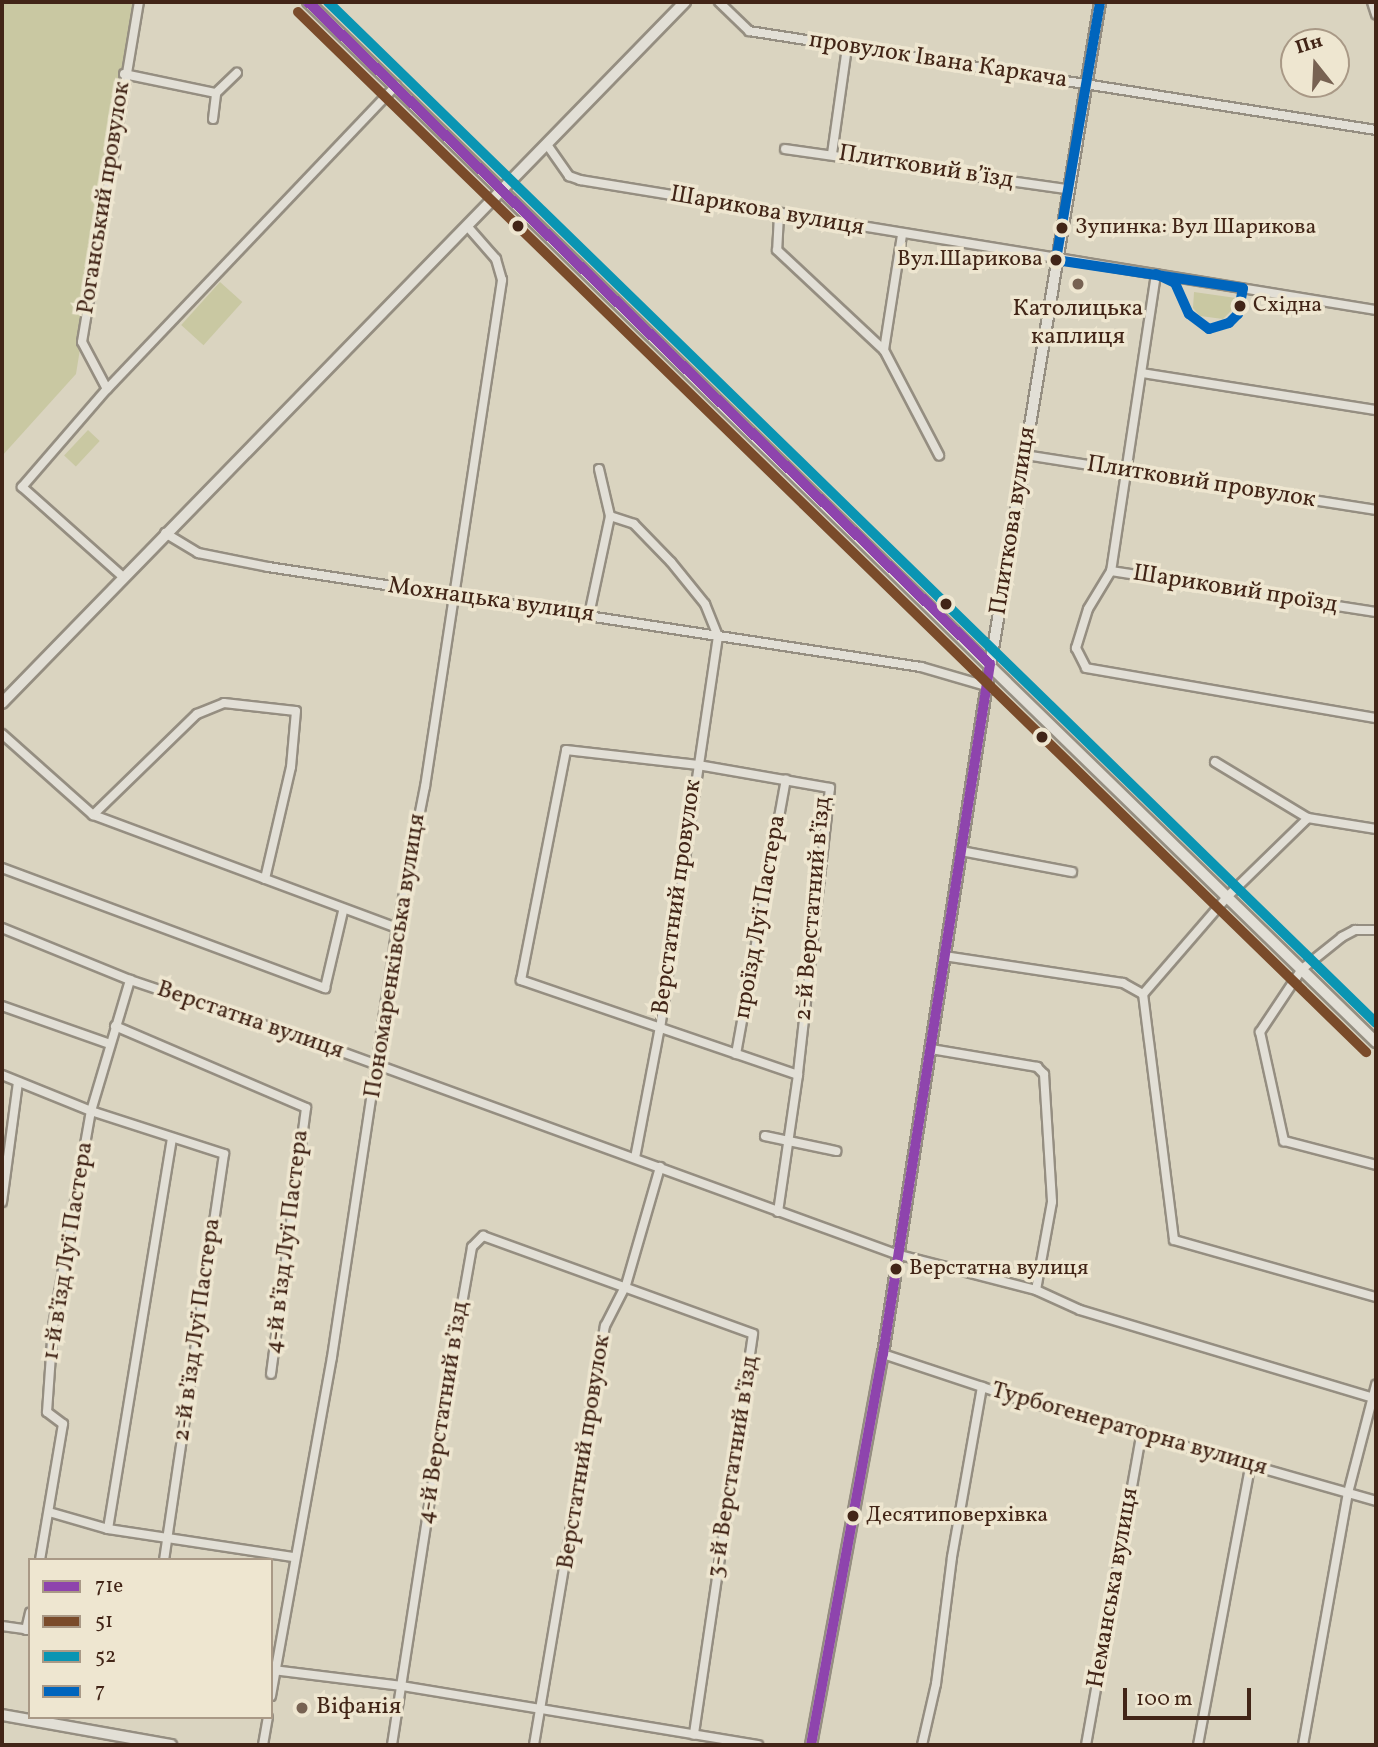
<!DOCTYPE html>
<meta charset="utf-8">
<style>
body{margin:0}
#map{position:relative;width:1378px;height:1747px;overflow:hidden;background:#dad4c0;font-family:Vollkorn,serif}
div>[style]{position:absolute}
.green>*{inset:0;background:#c9c8a2;transform-origin:0 0}
.roads{filter:drop-shadow(2px 0 #958e81) drop-shadow(-2px 0 #958e81) drop-shadow(0 2px #958e81) drop-shadow(0 -2px #958e81)}
.street>*{height:8px;margin:-4px;padding:0 4px;transform-origin:4px;border-radius:4px;background:#e2dfd6}
.secondary>*{height:10px;margin:-5px;padding:0 5px;transform-origin:5px;border-radius:5px;background:#e2dfd6}
.bus-1>*{height:10px;margin:-5px;padding:0 5px;transform-origin:5px;border-radius:5px;background:#8e44ad}
.bus-2>*{height:10px;margin:-5px;padding:0 5px;transform-origin:5px;border-radius:5px;background:#7a4b2a}
.bus-3>*{height:10px;margin:-5px;padding:0 5px;transform-origin:5px;border-radius:5px;background:#0a95b3}
.bus-4>*{height:10px;margin:-5px;padding:0 5px;transform-origin:5px;border-radius:5px;background:#0065bd}
.dots>*{width:19px;height:19px;translate:-50% -50%;box-sizing:border-box;border:4px solid #eee6d0;border-radius:50%}
span{translate:-50% -50%;white-space:nowrap;text-align:center;line-height:1.15;-webkit-text-stroke:7px #eee6d0;paint-order:stroke}
.bus-label{font-size:22px;color:#422517}
.left{translate:0 -50%;text-align:left}
.right{translate:-100% -50%;text-align:right}
.street-label{font-size:24px;color:#422517}
.poi-label{font-size:24px;color:#422517}
.frame{position:absolute;inset:0;border:4px solid #422517;pointer-events:none}
.legend{position:absolute;left:28px;top:1558px;width:245px;height:161px;box-sizing:border-box;background:#eee6d0;border:2px solid #a99986;margin:0;padding:9px 12px;list-style:none;font-size:21px;color:#422517}
.legend li{display:flex;align-items:center;gap:14px;height:35px}
.legend b{width:35px;border:2px solid #a99986}
.north{position:absolute;left:1280px;top:28px;width:70px;height:70px;box-sizing:border-box;background:#eee6d0;border:2px solid #a99986;border-radius:50%;rotate:342deg;font-size:19px;font-weight:700;line-height:28px;text-align:center;color:#422517}
.north::after{content:'';display:block;margin:auto;width:24px;height:32px;background:#776252;clip-path:polygon(50% 0,100% 100%,50% 72%,0 100%)}
.scale{position:absolute;left:1123px;top:1688px;width:128px;height:32px;box-sizing:border-box;border:4px solid #422517;border-top:0;padding-left:9px;font-size:21px;line-height:24px;white-space:nowrap;color:#422517;-webkit-text-stroke:5px #eee6d0;paint-order:stroke}
</style>
<div id="map">
<div class="green">
<i style="clip-path:polygon(2px 2px,136px 2px,76px 374px,2px 456px)"></i>
<i style="left:220px;top:282px;width:30px;height:58px;rotate:42deg"></i>
<i style="clip-path:polygon(1194px 292px,1236px 298px,1235px 307px,1223px 319px,1200px 316px,1193px 308px)"></i>
<i style="left:88px;top:430px;width:16px;height:35px;rotate:43deg"></i>
</div>
<div class="roads">
<div class="street">
<i style="left:719px;top:2px;width:42px;rotate:44deg"></i>
<i style="left:749px;top:31px;width:635px;rotate:8.97deg"></i>
<i style="left:1372px;top:2px;width:13px;rotate:72deg"></i>
<i style="left:124px;top:74px;width:94px;rotate:11.7deg"></i>
<i style="left:213px;top:119px;width:26px;rotate:-83deg"></i>
<i style="left:216px;top:93px;width:29px;rotate:-44deg"></i>
<i style="left:548px;top:146px;width:37px;rotate:55deg"></i>
<i style="left:569px;top:176px;width:12px;rotate:20deg"></i>
<i style="left:580px;top:180px;width:807px;rotate:9.28deg"></i>
<i style="left:785px;top:149px;width:285px;rotate:8.1deg"></i>
<i style="left:832px;top:154px;width:108px;rotate:-82deg"></i>
<i style="left:779px;top:215px;width:35px;rotate:93deg"></i>
<i style="left:777px;top:250px;width:146px;rotate:43.1deg"></i>
<i style="left:884px;top:350px;width:119px;rotate:62.4deg"></i>
<i style="left:1156px;top:274px;width:300px;rotate:98.6deg"></i>
<i style="left:1111px;top:571px;width:268px;rotate:8.8deg"></i>
<i style="left:884px;top:350px;width:116px;rotate:-81.1deg"></i>
<i style="left:1142px;top:373px;width:237px;rotate:9deg"></i>
<i style="left:107px;top:389px;width:53px;rotate:-118deg"></i>
<i style="left:82px;top:342px;width:345px;rotate:-80.5deg"></i>
<i style="left:1025px;top:455px;width:355px;rotate:8.9deg"></i>
<i style="left:599px;top:469px;width:48px;rotate:76.8deg"></i>
<i style="left:610px;top:516px;width:25px;rotate:18deg"></i>
<i style="left:634px;top:524px;width:53px;rotate:45.8deg"></i>
<i style="left:671px;top:562px;width:54px;rotate:51deg"></i>
<i style="left:705px;top:604px;width:35px;rotate:68deg"></i>
<i style="left:718px;top:636px;width:395px;rotate:98.4deg"></i>
<i style="left:660px;top:1027px;width:133px;rotate:100.8deg"></i>
<i style="left:165px;top:533px;width:39px;rotate:31deg"></i>
<i style="left:198px;top:553px;width:71px;rotate:11.3deg"></i>
<i style="left:268px;top:567px;width:661px;rotate:8.71deg"></i>
<i style="left:921px;top:667px;width:68px;rotate:16.3deg"></i>
<i style="left:1111px;top:571px;width:44px;rotate:121.2deg"></i>
<i style="left:1088px;top:609px;width:41px;rotate:107.1deg"></i>
<i style="left:1076px;top:648px;width:22px;rotate:63deg"></i>
<i style="left:1086px;top:668px;width:294px;rotate:9.8deg"></i>
<i style="left:122px;top:576px;width:134px;rotate:-138.3deg"></i>
<i style="left:22px;top:487px;width:130px;rotate:-49.1deg"></i>
<i style="left:107px;top:389px;width:419px;rotate:-46.4deg"></i>
<i style="left:589px;top:615px;width:101px;rotate:-78deg"></i>
<i style="left:2px;top:734px;width:122px;rotate:41.7deg"></i>
<i style="left:93px;top:815px;width:324px;rotate:20.4deg"></i>
<i style="left:566px;top:750px;width:133px;rotate:6.5deg"></i>
<i style="left:698px;top:765px;width:134px;rotate:9.9deg"></i>
<i style="left:830px;top:788px;width:289px;rotate:96.4deg"></i>
<i style="left:798px;top:1075px;width:293px;rotate:-161.1deg"></i>
<i style="left:521px;top:980px;width:234px;rotate:-78.9deg"></i>
<i style="left:1215px;top:762px;width:109px;rotate:31.1deg"></i>
<i style="left:93px;top:815px;width:145px;rotate:-44.2deg"></i>
<i style="left:197px;top:714px;width:29px;rotate:-22deg"></i>
<i style="left:224px;top:703px;width:72px;rotate:6.3deg"></i>
<i style="left:296px;top:711px;width:56px;rotate:95.1deg"></i>
<i style="left:291px;top:767px;width:115px;rotate:103.1deg"></i>
<i style="left:1376px;top:829px;width:69px;rotate:-170.8deg"></i>
<i style="left:1308px;top:818px;width:112px;rotate:135.7deg"></i>
<i style="left:1228px;top:896px;width:130px;rotate:130.9deg"></i>
<i style="left:1143px;top:994px;width:248px;rotate:82.8deg"></i>
<i style="left:1174px;top:1240px;width:210px;rotate:15.8deg"></i>
<i style="left:961px;top:851px;width:113px;rotate:10.7deg"></i>
<i style="left:2px;top:868px;width:345px;rotate:20.4deg"></i>
<i style="left:325px;top:988px;width:79px;rotate:-76.8deg"></i>
<i style="left:2px;top:928px;width:138px;rotate:22.1deg"></i>
<i style="left:130px;top:980px;width:200px;rotate:18.6deg"></i>
<i style="left:320px;top:1044px;width:613px;rotate:20.03deg"></i>
<i style="left:896px;top:1254px;width:145px;rotate:14.4deg"></i>
<i style="left:1036px;top:1290px;width:48px;rotate:24.4deg"></i>
<i style="left:1080px;top:1310px;width:309px;rotate:16.7deg"></i>
<i style="left:1376px;top:930px;width:21px;rotate:180deg"></i>
<i style="left:1355px;top:930px;width:15px;rotate:152deg"></i>
<i style="left:1342px;top:937px;width:51px;rotate:141.3deg"></i>
<i style="left:1302px;top:969px;width:76px;rotate:123.7deg"></i>
<i style="left:1260px;top:1032px;width:112px;rotate:77.6deg"></i>
<i style="left:1284px;top:1141px;width:95px;rotate:14.6deg"></i>
<i style="left:944px;top:956px;width:181px;rotate:8.6deg"></i>
<i style="left:1123px;top:983px;width:23px;rotate:29deg"></i>
<i style="left:2px;top:1006px;width:114px;rotate:19.4deg"></i>
<i style="left:115px;top:1026px;width:208px;rotate:23.2deg"></i>
<i style="left:306px;top:1108px;width:268px;rotate:97.5deg"></i>
<i style="left:931px;top:1049px;width:108px;rotate:9.6deg"></i>
<i style="left:1037px;top:1067px;width:10px;rotate:45deg"></i>
<i style="left:1044px;top:1074px;width:128px;rotate:86.4deg"></i>
<i style="left:1052px;top:1202px;width:89px;rotate:100.3deg"></i>
<i style="left:736px;top:1054px;width:279px;rotate:-79.7deg"></i>
<i style="left:2px;top:1075px;width:96px;rotate:22deg"></i>
<i style="left:91px;top:1111px;width:140px;rotate:17.9deg"></i>
<i style="left:224px;top:1154px;width:410px;rotate:98.4deg"></i>
<i style="left:765px;top:1136px;width:73px;rotate:11.9deg"></i>
<i style="left:2px;top:1202px;width:121px;rotate:-82.4deg"></i>
<i style="left:778px;top:1212px;width:138px;rotate:-81.7deg"></i>
<i style="left:883px;top:1354px;width:139px;rotate:18.4deg"></i>
<i style="left:1015px;top:1398px;width:375px;rotate:15.9deg"></i>
<i style="left:49px;top:1512px;width:61px;rotate:16.1deg"></i>
<i style="left:108px;top:1529px;width:187px;rotate:8.6deg"></i>
<i style="left:108px;top:1529px;width:396px;rotate:-80.7deg"></i>
<i style="left:40px;top:1560px;width:138px;rotate:-80.4deg"></i>
<i style="left:63px;top:1424px;width:20px;rotate:-143deg"></i>
<i style="left:47px;top:1412px;width:86px;rotate:-86deg"></i>
<i style="left:53px;top:1326px;width:218px;rotate:-80deg"></i>
<i style="left:91px;top:1111px;width:137px;rotate:-73.4deg"></i>
<i style="left:2px;top:1626px;width:28px;rotate:8deg"></i>
<i style="left:26px;top:1630px;width:18px;rotate:-77deg"></i>
<i style="left:273px;top:1670px;width:130px;rotate:7.1deg"></i>
<i style="left:402px;top:1686px;width:361px;rotate:9.4deg"></i>
<i style="left:271px;top:1696px;width:344px;rotate:-79.8deg"></i>
<i style="left:332px;top:1357px;width:434px;rotate:-81.4deg"></i>
<i style="left:397px;top:928px;width:144px;rotate:-78.8deg"></i>
<i style="left:425px;top:787px;width:513px;rotate:-81.36deg"></i>
<i style="left:502px;top:280px;width:22px;rotate:-106deg"></i>
<i style="left:496px;top:259px;width:44px;rotate:-131.3deg"></i>
<i style="left:263px;top:1745px;width:28px;rotate:-80deg"></i>
<i style="left:392px;top:1745px;width:377px;rotate:-81.2deg"></i>
<i style="left:450px;top:1372px;width:127px;rotate:-80deg"></i>
<i style="left:472px;top:1247px;width:16px;rotate:-45deg"></i>
<i style="left:483px;top:1236px;width:287px;rotate:19.9deg"></i>
<i style="left:753px;top:1334px;width:405px;rotate:98.4deg"></i>
<i style="left:534px;top:1745px;width:425px;rotate:-80.4deg"></i>
<i style="left:605px;top:1326px;width:46px;rotate:-62.9deg"></i>
<i style="left:626px;top:1285px;width:123px;rotate:-73.9deg"></i>
<i style="left:922px;top:1745px;width:63px;rotate:-77.1deg"></i>
<i style="left:936px;top:1684px;width:128px;rotate:-82.8deg"></i>
<i style="left:952px;top:1557px;width:173px;rotate:-80deg"></i>
<i style="left:1086px;top:1745px;width:319px;rotate:-79.9deg"></i>
<i style="left:1198px;top:1745px;width:284px;rotate:-79.4deg"></i>
<i style="left:1303px;top:1745px;width:256px;rotate:-79.9deg"></i>
<i style="left:1348px;top:1493px;width:112px;rotate:-75.5deg"></i>
</div>
<div class="secondary">
<i style="left:308px;top:2px;width:1491px;rotate:44.24deg"></i>
<i style="left:2px;top:703px;width:979px;rotate:-45.75deg"></i>
<i style="left:2px;top:1715px;width:172px;rotate:10.1deg"></i>
<i style="left:811px;top:1745px;width:398px;rotate:-79.6deg"></i>
<i style="left:883px;top:1354px;width:659px;rotate:-81.18deg"></i>
<i style="left:984px;top:703px;width:711px;rotate:-80.6deg"></i>
</div>
</div>
<div class="bus-1">
<i style="left:308px;top:2px;width:950px;rotate:44.15deg"></i>
<i style="left:811px;top:1745px;width:398px;rotate:-79.6deg"></i>
<i style="left:883px;top:1354px;width:698px;rotate:-81.19deg"></i>
</div>
<div class="bus-2">
<i style="left:298px;top:12px;width:1491px;rotate:44.24deg"></i>
</div>
<div class="bus-3">
<i style="left:328px;top:2px;width:1463px;rotate:44.25deg"></i>
</div>
<div class="bus-4">
<i style="left:1056px;top:260px;width:262px;rotate:-80.3deg"></i>
<i style="left:1056px;top:260px;width:189px;rotate:8.5deg"></i>
<i style="left:1156px;top:274px;width:21px;rotate:25deg"></i>
<i style="left:1175px;top:283px;width:34px;rotate:66deg"></i>
<i style="left:1189px;top:314px;width:25px;rotate:37deg"></i>
<i style="left:1209px;top:329px;width:21px;rotate:-17deg"></i>
<i style="left:1229px;top:323px;width:13px;rotate:-45deg"></i>
<i style="left:1238px;top:314px;width:26px;rotate:-79deg"></i>
</div>
<div class="dots">
<i style="left:518px;top:226px;background:#422517"></i>
<i style="left:1062px;top:228px;background:#422517"></i>
<i style="left:1056px;top:260px;background:#422517"></i>
<i style="left:1078px;top:284px;background:#776252"></i>
<i style="left:1240px;top:306px;background:#422517"></i>
<i style="left:946px;top:604px;background:#422517"></i>
<i style="left:1042px;top:737px;background:#422517"></i>
<i style="left:896px;top:1269px;background:#422517"></i>
<i style="left:853px;top:1516px;background:#422517"></i>
<i style="left:302px;top:1708px;background:#776252"></i>
</div>
<div class="bus-label">
<span class="left" style="left:1075px;top:228px">Зупинка: Вул Шарикова</span>
<span class="right" style="left:1043px;top:260px">Вул.Шарикова</span>
<span class="left" style="left:1253px;top:306px">Східна</span>
<span class="left" style="left:909px;top:1269px">Верстатна вулиця</span>
<span class="left" style="left:866px;top:1516px">Десятиповерхівка</span>
</div>
<div class="street-label">
<span style="left:938px;top:61px;rotate:9deg">провулок Івана Каркача</span>
<span style="left:926px;top:168px;rotate:9deg">Плитковий в’їзд</span>
<span style="left:105px;top:198px;rotate:-81deg">Роганський провулок</span>
<span style="left:767px;top:212px;rotate:10deg">Шарикова вулиця</span>
<span style="left:1201px;top:483px;rotate:9deg">Плитковий провулок</span>
<span style="left:1014px;top:521px;rotate:-81deg">Плиткова вулиця</span>
<span style="left:1235px;top:590px;rotate:9deg">Шариковий проїзд</span>
<span style="left:491px;top:601px;rotate:8deg">Мохнацька вулиця</span>
<span style="left:678px;top:897px;rotate:-82deg">Верстатний провулок</span>
<span style="left:814px;top:909px;rotate:-85deg">2-й Верстатний в’їзд</span>
<span style="left:761px;top:917px;rotate:-80deg">проїзд Луї Пастера</span>
<span style="left:396px;top:956px;rotate:-81deg">Пономаренківська вулиця</span>
<span style="left:250px;top:1021px;rotate:19deg">Верстатна вулиця</span>
<span style="left:288px;top:1242px;rotate:-83deg">4-й в’їзд Луї Пастера</span>
<span style="left:69px;top:1251px;rotate:-81deg">1-й в’їзд Луї Пастера</span>
<span style="left:198px;top:1330px;rotate:-82deg">2-й в’їзд Луї Пастера</span>
<span style="left:444px;top:1413px;rotate:-81deg">4-й Верстатний в’їзд</span>
<span style="left:1129px;top:1430px;rotate:16deg">Турбогенераторна вулиця</span>
<span style="left:585px;top:1452px;rotate:-81deg">Верстатний провулок</span>
<span style="left:734px;top:1467px;rotate:-81deg">3-й Верстатний в’їзд</span>
<span style="left:1114px;top:1588px;rotate:-80deg">Неманська вулиця</span>
</div>
<div class="poi-label">
<span style="left:1078px;top:324px">Католицька<br>каплиця</span>
<span class="left" style="left:316px;top:1708px">Віфанія</span>
</div>
<div class="frame"></div>
<ul class="legend">
<li><b style="height:9px;background:#8e44ad"></b>71е</li>
<li><b style="height:9px;background:#7a4b2a"></b>51</li>
<li><b style="height:9px;background:#0a95b3"></b>52</li>
<li><b style="height:9px;background:#0065bd"></b>7</li>
</ul>
<div class="north">Пн</div>
<div class="scale">100 m</div>
</div>
